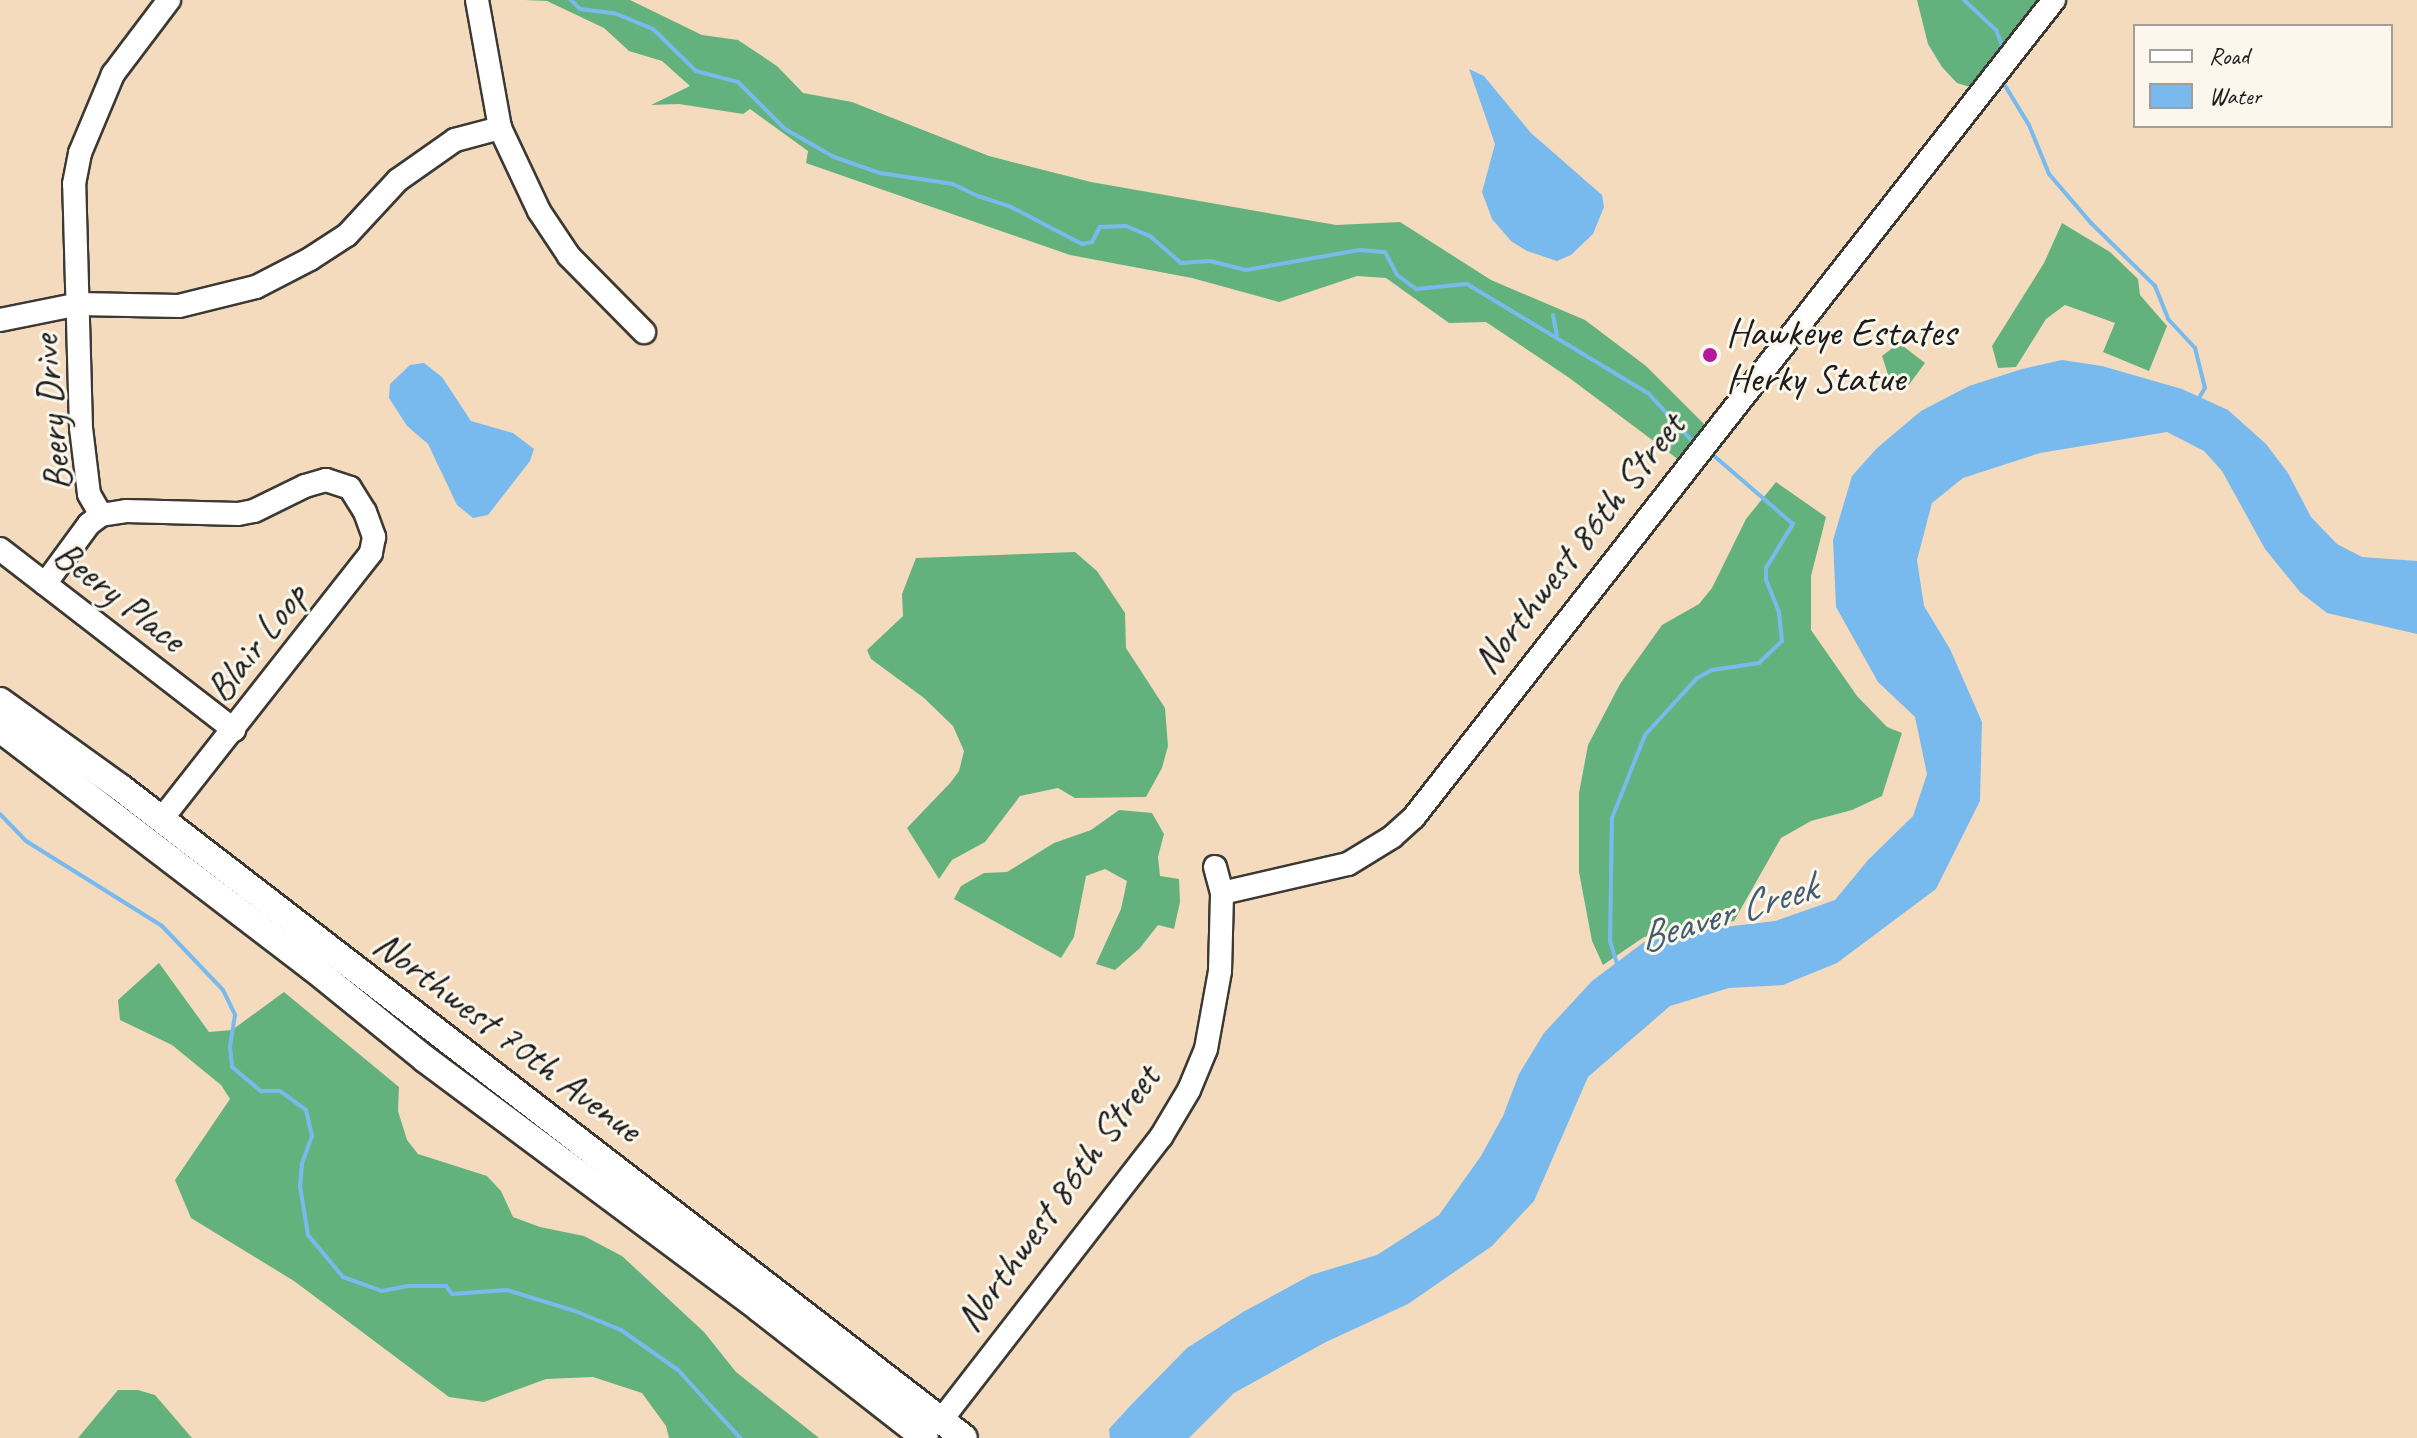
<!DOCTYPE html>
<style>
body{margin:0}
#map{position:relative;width:2417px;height:1438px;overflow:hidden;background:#f4dbbe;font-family:Caveat,sans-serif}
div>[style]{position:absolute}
.forest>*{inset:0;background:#63b27e}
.water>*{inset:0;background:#79baee}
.stream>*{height:4px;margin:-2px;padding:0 2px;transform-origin:2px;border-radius:2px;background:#79baee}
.roads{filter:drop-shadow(2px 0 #3c3934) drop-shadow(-2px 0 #3c3934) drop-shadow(0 2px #3c3934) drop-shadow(0 -2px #3c3934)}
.minor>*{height:22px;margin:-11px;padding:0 11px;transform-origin:11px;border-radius:11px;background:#fff}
.major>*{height:26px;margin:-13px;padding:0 13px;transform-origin:13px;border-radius:13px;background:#fff}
.dots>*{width:22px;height:22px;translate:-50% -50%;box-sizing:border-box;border:4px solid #fbf7ec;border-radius:50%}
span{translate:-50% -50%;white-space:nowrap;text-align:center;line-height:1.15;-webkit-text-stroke:6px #fbf7ec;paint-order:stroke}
.poi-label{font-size:40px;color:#1c1c1c}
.left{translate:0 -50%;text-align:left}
.street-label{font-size:40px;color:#1c1c1c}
.water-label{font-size:42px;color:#415b70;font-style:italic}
.legend{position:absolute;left:2133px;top:24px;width:260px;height:104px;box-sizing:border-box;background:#fbf7ec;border:2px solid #a29f99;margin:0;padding:10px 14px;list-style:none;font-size:24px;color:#1c1c1c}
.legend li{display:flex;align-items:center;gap:16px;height:40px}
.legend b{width:40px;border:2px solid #a29f99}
</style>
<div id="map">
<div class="forest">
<i style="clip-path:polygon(525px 0,630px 0,702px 35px,738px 40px,777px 66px,803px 93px,852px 102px,989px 156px,1091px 182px,1336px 225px,1400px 222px,1491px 280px,1585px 320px,1646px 366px,1706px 426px,1679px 460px,1568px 377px,1486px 322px,1449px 323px,1386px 278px,1357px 276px,1279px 302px,1192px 278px,1070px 255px,806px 163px,808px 151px,750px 109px,743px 114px,679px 104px,651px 105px,690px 86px,662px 61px,629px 51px,604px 28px,547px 1px)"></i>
<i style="clip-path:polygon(1917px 0,2044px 0,1973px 88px,1957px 83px,1942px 67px,1928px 44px)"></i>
<i style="clip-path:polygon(2062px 223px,2110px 252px,2138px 279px,2140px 295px,2167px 326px,2149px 371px,2103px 352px,2115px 323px,2065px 305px,2046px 319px,2016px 367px,1998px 368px,1992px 346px,2044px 263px)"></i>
<i style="clip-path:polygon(1899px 343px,1925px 363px,1908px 386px,1892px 387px,1882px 356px)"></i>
<i style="clip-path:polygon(1776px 482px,1826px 517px,1811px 576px,1811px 630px,1857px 696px,1887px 727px,1902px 733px,1882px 796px,1852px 810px,1811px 821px,1781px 838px,1734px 921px,1644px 937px,1603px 965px,1592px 941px,1579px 872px,1579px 793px,1588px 745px,1620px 684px,1662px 625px,1699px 604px,1712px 588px,1746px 519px)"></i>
<i style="clip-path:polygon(1075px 552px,1097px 571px,1125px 613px,1126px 648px,1165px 708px,1168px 746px,1162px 768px,1146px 797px,1075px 798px,1058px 788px,1020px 796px,985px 842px,952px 860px,939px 879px,907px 828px,951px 782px,959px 771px,964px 751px,953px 726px,924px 698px,871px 659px,867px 650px,903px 616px,902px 594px,916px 558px)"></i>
<i style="clip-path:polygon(1119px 810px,1152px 813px,1164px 834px,1158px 857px,1160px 876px,1179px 879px,1180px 902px,1174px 929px,1158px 925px,1140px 948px,1115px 970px,1096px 964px,1121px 909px,1127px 881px,1105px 869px,1086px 876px,1074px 937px,1061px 958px,954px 899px,961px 886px,984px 873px,1007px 872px,1054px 843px,1091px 830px)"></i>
<i style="clip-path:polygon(159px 963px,209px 1032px,232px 1030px,284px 992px,399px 1087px,398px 1111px,407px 1140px,418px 1154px,487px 1176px,501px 1191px,513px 1217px,540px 1227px,584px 1236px,622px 1256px,704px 1332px,736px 1372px,819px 1438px,669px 1438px,666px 1426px,642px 1393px,593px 1377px,546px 1379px,484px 1402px,449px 1397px,294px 1281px,191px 1218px,175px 1180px,230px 1099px,221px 1085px,172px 1045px,120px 1020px,118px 1000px)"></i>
<i style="clip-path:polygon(118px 1390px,138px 1390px,155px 1395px,192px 1438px,78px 1438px)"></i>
</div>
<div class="water">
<i style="clip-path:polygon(1469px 69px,1484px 76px,1531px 133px,1602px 195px,1604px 207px,1593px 234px,1571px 255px,1557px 261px,1527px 251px,1511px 241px,1492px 219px,1482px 192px,1495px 144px)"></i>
<i style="clip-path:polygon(2062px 360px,2102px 366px,2182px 389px,2228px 410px,2266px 444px,2288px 473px,2311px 517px,2337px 544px,2362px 557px,2417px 561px,2417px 634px,2327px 613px,2300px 592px,2265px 549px,2222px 471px,2204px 451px,2167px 432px,2040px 453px,1963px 478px,1932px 503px,1917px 560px,1924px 606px,1950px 649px,1982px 722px,1980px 801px,1936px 889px,1837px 963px,1783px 985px,1729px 988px,1670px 1006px,1588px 1077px,1534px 1201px,1492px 1246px,1408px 1304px,1324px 1343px,1234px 1393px,1189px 1438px,1110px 1438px,1109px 1429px,1131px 1405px,1187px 1348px,1243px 1312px,1311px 1275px,1377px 1255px,1439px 1215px,1481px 1156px,1503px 1116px,1519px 1074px,1544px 1033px,1592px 981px,1644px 942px,1707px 929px,1775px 921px,1835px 900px,1868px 860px,1913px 816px,1927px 774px,1915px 717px,1878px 682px,1836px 607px,1833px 540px,1852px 476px,1877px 448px,1921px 411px,1969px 386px,2022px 369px)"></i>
<i style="clip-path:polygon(424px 363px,442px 377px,471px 421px,513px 433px,534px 449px,530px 461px,488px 515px,473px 518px,457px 505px,428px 444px,407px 426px,389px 398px,390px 384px,410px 365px)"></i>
</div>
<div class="stream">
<i style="left:571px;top:0;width:13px;rotate:45deg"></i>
<i style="left:580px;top:9px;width:34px;rotate:7deg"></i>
<i style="left:614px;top:13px;width:42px;rotate:22.3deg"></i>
<i style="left:653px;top:29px;width:60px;rotate:44.3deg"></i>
<i style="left:696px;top:71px;width:43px;rotate:14.7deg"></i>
<i style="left:738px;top:82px;width:66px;rotate:45deg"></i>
<i style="left:785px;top:129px;width:56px;rotate:29.7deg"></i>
<i style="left:834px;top:157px;width:49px;rotate:19.2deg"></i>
<i style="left:880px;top:173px;width:74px;rotate:8.6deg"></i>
<i style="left:953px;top:184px;width:28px;rotate:26deg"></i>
<i style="left:978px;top:196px;width:35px;rotate:18deg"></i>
<i style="left:1011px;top:207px;width:80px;rotate:27.5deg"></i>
<i style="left:1082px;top:244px;width:10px;rotate:-11deg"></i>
<i style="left:1092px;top:242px;width:17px;rotate:-62deg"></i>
<i style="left:1100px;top:227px;width:26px;rotate:-2deg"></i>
<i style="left:1126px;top:226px;width:26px;rotate:23deg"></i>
<i style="left:1150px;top:236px;width:41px;rotate:41.1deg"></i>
<i style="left:1181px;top:263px;width:29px;rotate:-4deg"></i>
<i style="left:1210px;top:261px;width:37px;rotate:14deg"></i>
<i style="left:1246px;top:270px;width:116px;rotate:-10deg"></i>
<i style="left:1360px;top:250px;width:25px;rotate:5deg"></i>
<i style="left:1385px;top:252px;width:26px;rotate:62deg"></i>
<i style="left:1397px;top:275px;width:24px;rotate:36deg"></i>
<i style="left:1416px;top:289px;width:51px;rotate:-5.6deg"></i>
<i style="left:1467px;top:284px;width:211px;rotate:31.1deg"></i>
<i style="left:1648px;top:393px;width:67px;rotate:47.4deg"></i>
<i style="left:1964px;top:0;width:44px;rotate:43.2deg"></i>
<i style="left:1996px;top:30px;width:22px;rotate:68deg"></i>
<i style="left:2001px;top:79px;width:54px;rotate:58.7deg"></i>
<i style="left:2029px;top:125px;width:53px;rotate:67.8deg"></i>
<i style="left:2049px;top:174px;width:65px;rotate:49.4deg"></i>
<i style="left:2091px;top:223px;width:90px;rotate:44.5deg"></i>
<i style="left:2155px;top:286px;width:35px;rotate:68deg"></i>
<i style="left:2168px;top:319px;width:40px;rotate:47deg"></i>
<i style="left:2195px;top:348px;width:41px;rotate:76deg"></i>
<i style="left:2205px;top:388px;width:13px;rotate:122deg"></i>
<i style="left:1553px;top:315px;width:21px;rotate:79deg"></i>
<i style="left:0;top:814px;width:37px;rotate:46deg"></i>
<i style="left:26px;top:841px;width:160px;rotate:32deg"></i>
<i style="left:162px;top:926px;width:88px;rotate:46.4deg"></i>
<i style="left:223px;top:990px;width:28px;rotate:64deg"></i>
<i style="left:235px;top:1015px;width:32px;rotate:99deg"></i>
<i style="left:230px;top:1047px;width:20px;rotate:84deg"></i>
<i style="left:232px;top:1067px;width:38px;rotate:40deg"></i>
<i style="left:261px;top:1091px;width:19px"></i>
<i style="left:280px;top:1091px;width:32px;rotate:36deg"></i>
<i style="left:306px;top:1110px;width:27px;rotate:77deg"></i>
<i style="left:312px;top:1136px;width:30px;rotate:110deg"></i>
<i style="left:302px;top:1164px;width:22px;rotate:95deg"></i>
<i style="left:300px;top:1186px;width:50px;rotate:80.7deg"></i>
<i style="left:308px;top:1235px;width:55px;rotate:50.2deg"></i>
<i style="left:343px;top:1277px;width:41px;rotate:19.7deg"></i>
<i style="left:382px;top:1291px;width:25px;rotate:-11deg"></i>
<i style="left:407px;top:1286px;width:39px"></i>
<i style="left:446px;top:1286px;width:10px;rotate:53deg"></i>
<i style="left:452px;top:1294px;width:55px;rotate:-4.2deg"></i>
<i style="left:507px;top:1290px;width:71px;rotate:17.2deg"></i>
<i style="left:575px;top:1311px;width:50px;rotate:22.4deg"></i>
<i style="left:621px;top:1330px;width:70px;rotate:35.1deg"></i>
<i style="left:678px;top:1370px;width:92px;rotate:47.6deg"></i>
<i style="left:1618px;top:967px;width:27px;rotate:-107deg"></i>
<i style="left:1610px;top:941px;width:123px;rotate:-89.1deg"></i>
<i style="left:1612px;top:818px;width:89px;rotate:-68.3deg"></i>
<i style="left:1645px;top:735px;width:77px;rotate:-47.6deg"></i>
<i style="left:1697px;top:678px;width:17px;rotate:-28deg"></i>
<i style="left:1712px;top:670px;width:48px;rotate:-8.5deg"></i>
<i style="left:1759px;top:663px;width:32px;rotate:-44deg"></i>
<i style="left:1782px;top:641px;width:29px;rotate:-96deg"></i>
<i style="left:1779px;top:612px;width:35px;rotate:-112deg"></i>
<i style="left:1766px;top:580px;width:12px;rotate:-90deg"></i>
<i style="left:1766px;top:568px;width:52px;rotate:-58.5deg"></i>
<i style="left:1793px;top:524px;width:106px;rotate:-139.2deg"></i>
</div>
<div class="roads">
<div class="minor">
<i style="left:477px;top:0;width:130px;rotate:79.8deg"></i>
<i style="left:500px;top:128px;width:92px;rotate:64.8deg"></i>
<i style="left:539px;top:211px;width:54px;rotate:56.3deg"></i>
<i style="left:569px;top:256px;width:107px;rotate:45.4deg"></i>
<i style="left:0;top:320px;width:81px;rotate:-11.4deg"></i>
<i style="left:79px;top:304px;width:100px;rotate:1.1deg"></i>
<i style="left:179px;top:306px;width:79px;rotate:-13.9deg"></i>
<i style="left:256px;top:287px;width:61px;rotate:-27.4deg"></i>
<i style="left:310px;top:259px;width:44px;rotate:-33deg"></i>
<i style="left:347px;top:235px;width:75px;rotate:-47.2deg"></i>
<i style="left:398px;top:180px;width:70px;rotate:-35.1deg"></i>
<i style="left:455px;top:140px;width:47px;rotate:-14.9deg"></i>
<i style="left:101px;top:515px;width:24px;rotate:-120deg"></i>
<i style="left:89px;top:494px;width:66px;rotate:-96.9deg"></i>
<i style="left:81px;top:428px;width:244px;rotate:-91.6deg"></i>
<i style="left:74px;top:184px;width:32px;rotate:-79deg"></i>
<i style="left:80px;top:153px;width:86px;rotate:-67.3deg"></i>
<i style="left:113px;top:74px;width:93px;rotate:-52.9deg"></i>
<i style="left:0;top:549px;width:296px;rotate:37.7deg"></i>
<i style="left:45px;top:584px;width:74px;rotate:-53.7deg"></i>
<i style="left:89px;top:524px;width:15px;rotate:-37deg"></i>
<i style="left:101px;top:515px;width:25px;rotate:-9deg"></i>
<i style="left:126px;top:511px;width:112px;rotate:1.5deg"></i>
<i style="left:238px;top:514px;width:16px;rotate:-11deg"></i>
<i style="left:254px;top:511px;width:57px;rotate:-26.1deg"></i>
<i style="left:305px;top:486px;width:22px;rotate:-16deg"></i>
<i style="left:326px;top:480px;width:25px;rotate:18deg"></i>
<i style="left:350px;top:488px;width:28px;rotate:58deg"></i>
<i style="left:365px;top:512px;width:27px;rotate:70deg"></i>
<i style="left:374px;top:537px;width:16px;rotate:101deg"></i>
<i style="left:371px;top:553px;width:338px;rotate:128.2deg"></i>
<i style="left:1222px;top:893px;width:129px;rotate:-13deg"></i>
<i style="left:1348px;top:864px;width:52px;rotate:-31.5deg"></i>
<i style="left:1392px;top:837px;width:30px;rotate:-42deg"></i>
<i style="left:1414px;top:817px;width:1038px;rotate:-51.93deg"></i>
<i style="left:939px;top:1423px;width:362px;rotate:-52.2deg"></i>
<i style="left:1161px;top:1137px;width:55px;rotate:-59.2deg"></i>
<i style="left:1189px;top:1090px;width:44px;rotate:-67.5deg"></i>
<i style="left:1206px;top:1049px;width:79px;rotate:-79.8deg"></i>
<i style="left:1220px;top:971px;width:78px;rotate:-88.5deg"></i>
<i style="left:1222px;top:893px;width:27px;rotate:-105deg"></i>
</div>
<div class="major">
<i style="left:0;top:701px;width:149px;rotate:35.7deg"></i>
<i style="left:121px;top:788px;width:1064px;rotate:37.63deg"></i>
<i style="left:0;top:729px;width:394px;rotate:37.4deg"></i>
<i style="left:313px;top:968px;width:144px;rotate:39.1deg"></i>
<i style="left:425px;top:1059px;width:418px;rotate:36.7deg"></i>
<i style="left:760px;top:1309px;width:209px;rotate:38deg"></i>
</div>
</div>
<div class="dots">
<i style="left:1710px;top:355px;background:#b5179e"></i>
</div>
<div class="poi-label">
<span class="left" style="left:1726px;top:355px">Hawkeye Estates<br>Herky Statue</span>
</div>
<div class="street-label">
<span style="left:51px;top:413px;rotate:-95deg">Beery Drive</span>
<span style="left:1578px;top:543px;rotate:-52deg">Northwest 86th Street</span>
<span style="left:120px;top:596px;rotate:38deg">Beery Place</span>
<span style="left:256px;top:642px;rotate:-52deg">Blair Loop</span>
<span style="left:508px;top:1036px;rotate:37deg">Northwest 70th Avenue</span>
<span style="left:1057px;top:1198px;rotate:-54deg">Northwest 86th Street</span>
</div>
<div class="water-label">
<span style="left:1727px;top:913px;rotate:-17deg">Beaver Creek</span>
</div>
<ul class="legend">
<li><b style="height:10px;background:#fff"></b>Road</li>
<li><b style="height:22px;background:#79baee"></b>Water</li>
</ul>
</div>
